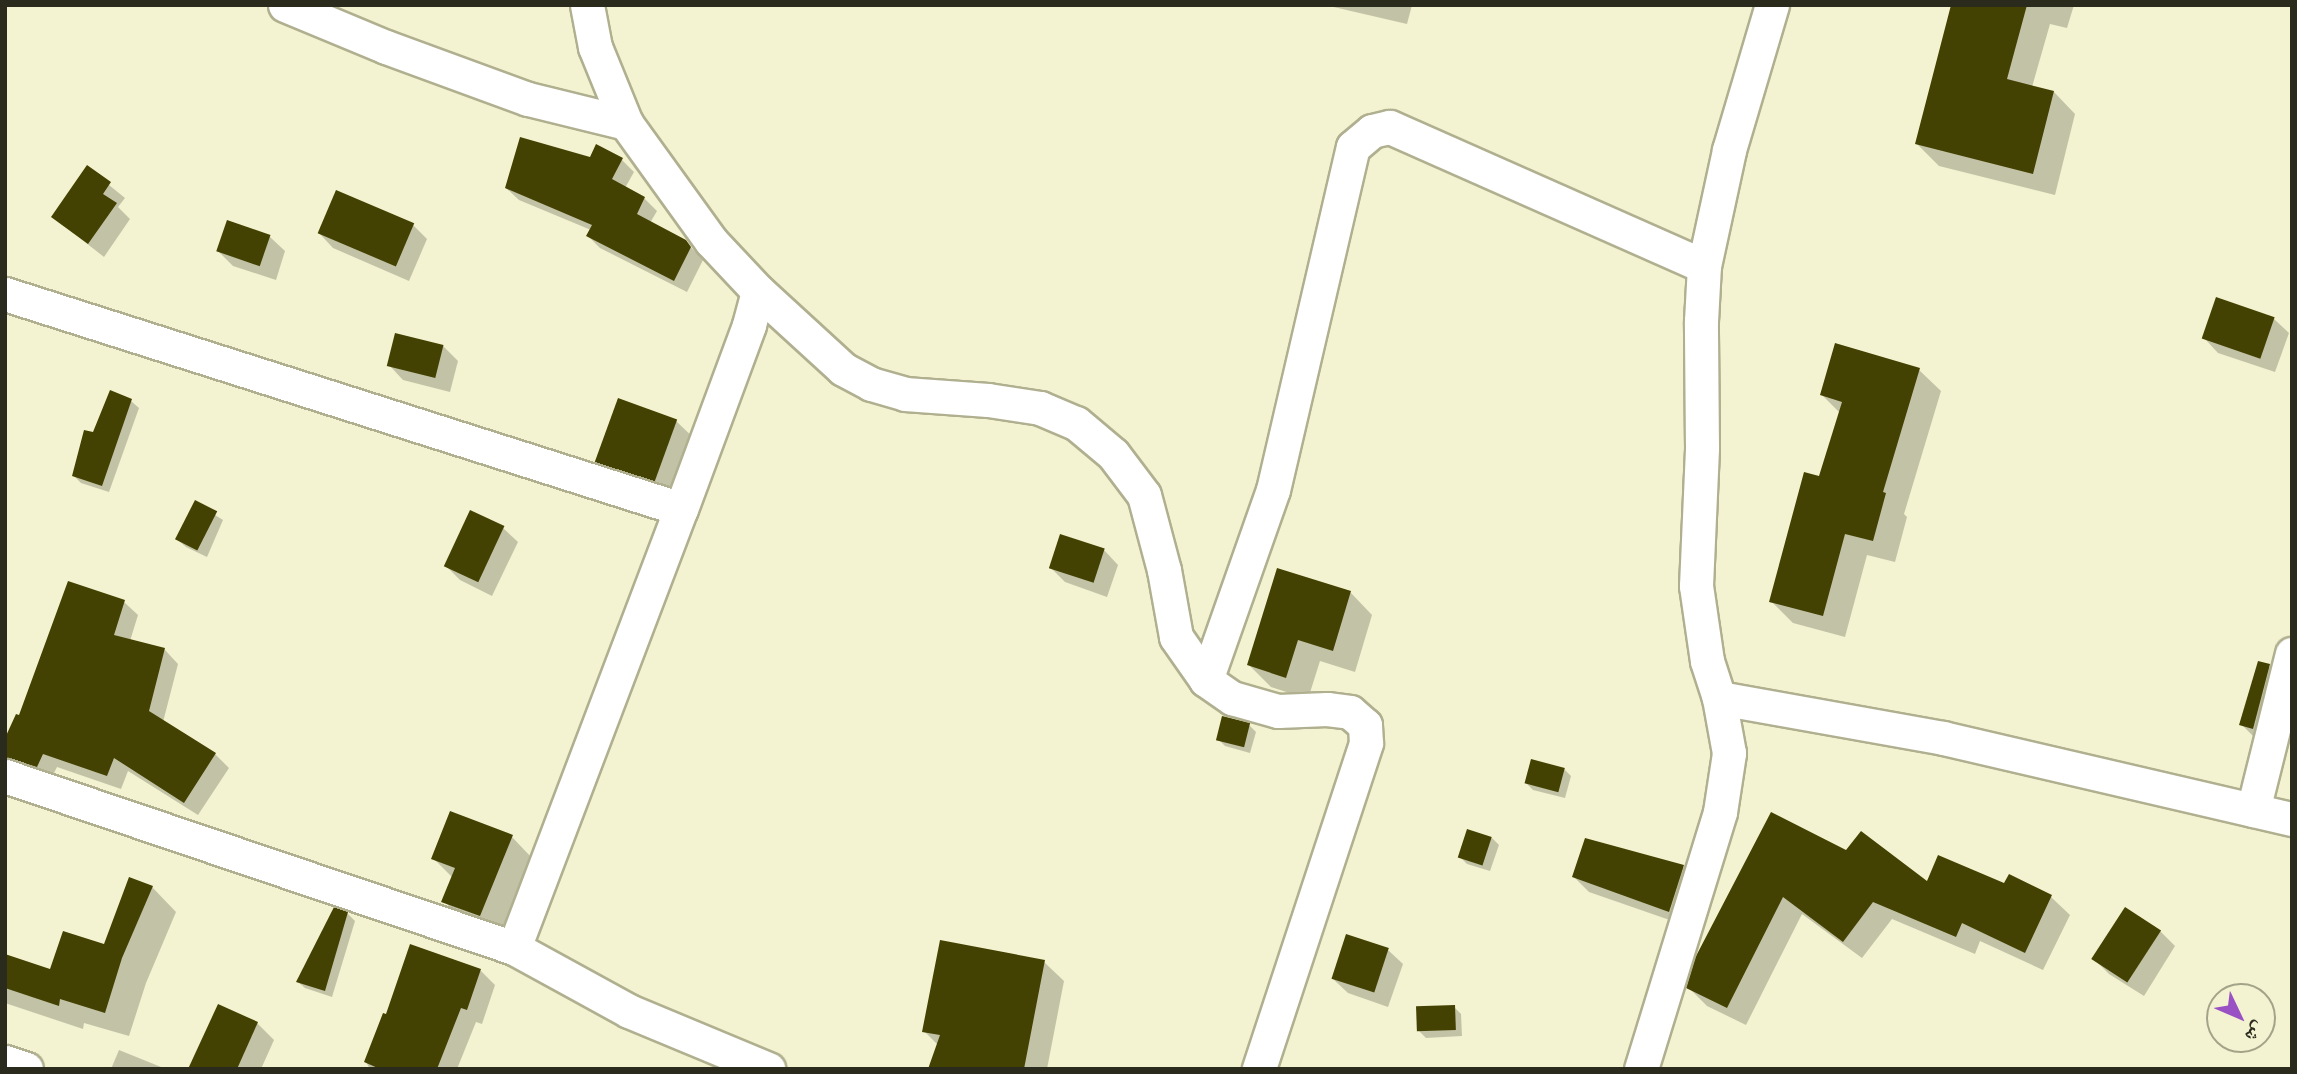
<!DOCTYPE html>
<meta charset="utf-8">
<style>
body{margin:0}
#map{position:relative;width:2297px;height:1074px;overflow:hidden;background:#f3f3d1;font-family:"Alegreya Sans","Noto Naskh Arabic",sans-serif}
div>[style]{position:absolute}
.shadow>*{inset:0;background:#0003}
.building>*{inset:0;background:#444202;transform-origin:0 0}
.roads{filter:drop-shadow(2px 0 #b0b090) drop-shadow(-2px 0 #b0b090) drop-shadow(0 2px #b0b090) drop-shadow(0 -2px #b0b090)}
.street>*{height:33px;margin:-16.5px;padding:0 16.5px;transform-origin:16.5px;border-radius:16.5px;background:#fff}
span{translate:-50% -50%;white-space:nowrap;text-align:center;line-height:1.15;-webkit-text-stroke:7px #f3f3d1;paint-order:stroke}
.frame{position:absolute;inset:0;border:7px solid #2a2a1d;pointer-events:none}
.north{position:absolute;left:2206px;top:983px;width:70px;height:70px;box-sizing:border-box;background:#f3f3d1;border:2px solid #a3a389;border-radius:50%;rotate:134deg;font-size:19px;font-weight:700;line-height:28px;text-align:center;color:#2a2a1d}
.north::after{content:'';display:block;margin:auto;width:24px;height:32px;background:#9951c4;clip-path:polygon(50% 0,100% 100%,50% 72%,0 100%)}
</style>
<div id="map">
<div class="shadow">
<i style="clip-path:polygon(1325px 5px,1412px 5px,1407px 24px)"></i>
<i style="clip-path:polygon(1954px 5px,2074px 5px,2067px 28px,2050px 24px,2032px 87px,2054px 92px,2075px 114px,2055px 195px,1939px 166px,1917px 144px)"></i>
<i style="clip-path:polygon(591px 159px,622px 160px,634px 172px,625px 188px,644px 198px,657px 211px,650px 223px,685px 241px,703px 260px,687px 292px,600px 248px,588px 236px,591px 230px,519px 200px,506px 188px)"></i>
<i style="clip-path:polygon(88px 168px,125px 198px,118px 207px,130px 219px,104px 257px,53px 217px)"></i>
<i style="clip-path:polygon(413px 225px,427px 239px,409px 281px,333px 248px,319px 233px)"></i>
<i style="clip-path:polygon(270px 237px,285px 251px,276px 280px,233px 266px,218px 251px)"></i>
<i style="clip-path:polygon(2274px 319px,2289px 333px,2275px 372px,2218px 353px,2204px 338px)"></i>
<i style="clip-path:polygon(443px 346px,458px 361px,450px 392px,403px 380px,389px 365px)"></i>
<i style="clip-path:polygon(1919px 370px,1941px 391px,1904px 514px,1907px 517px,1895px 562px,1867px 555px,1845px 637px,1793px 623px,1771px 601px,1820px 478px,1840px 413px,1822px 395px)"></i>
<i style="clip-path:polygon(111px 392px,131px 401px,139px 408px,109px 492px,81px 483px,74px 476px)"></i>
<i style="clip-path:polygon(676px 421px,698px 442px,677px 501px,620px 483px,598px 461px)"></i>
<i style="clip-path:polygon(196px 503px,223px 520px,207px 557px,186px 547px,178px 540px)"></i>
<i style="clip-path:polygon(503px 528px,518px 542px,492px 596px,460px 580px,445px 565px)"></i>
<i style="clip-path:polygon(1104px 550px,1118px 565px,1107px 597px,1065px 582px,1050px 567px)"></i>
<i style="clip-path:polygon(1279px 570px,1351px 593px,1372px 615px,1355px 672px,1320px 661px,1308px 699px,1271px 687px,1249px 665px)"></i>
<i style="clip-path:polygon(124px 602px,138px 615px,130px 641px,165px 650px,178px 664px,163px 722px,215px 754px,229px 768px,198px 815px,128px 771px,121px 789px,57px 767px,51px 779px,5px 767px,5px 742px,20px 717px)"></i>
<i style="clip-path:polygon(2269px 666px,2291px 688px,2263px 746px,2241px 724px)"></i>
<i style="clip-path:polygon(1249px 725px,1256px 732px,1250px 753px,1225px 746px,1218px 739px)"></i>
<i style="clip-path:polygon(1564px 769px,1571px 776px,1565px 798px,1533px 790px,1526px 783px)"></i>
<i style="clip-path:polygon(1772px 815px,1847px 853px,1928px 884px,2005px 885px,2009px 877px,2051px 897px,2070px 915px,2043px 970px,1980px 941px,1975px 954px,1892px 919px,1862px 958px,1802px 914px,1746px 1025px,1707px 1006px,1688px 987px)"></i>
<i style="clip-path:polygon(512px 837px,533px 859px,502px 937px,465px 923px,444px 901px,453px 878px,433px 858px)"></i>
<i style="clip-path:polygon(1492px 838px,1499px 845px,1490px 871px,1467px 864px,1460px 857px)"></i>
<i style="clip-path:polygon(1683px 867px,1697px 881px,1684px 925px,1589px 892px,1574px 877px)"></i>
<i style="clip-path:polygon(152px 887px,176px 912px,146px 983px,129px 1036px,84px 1023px,83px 1029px,5px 1003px,5px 955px,51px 971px,106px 946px)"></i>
<i style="clip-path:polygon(334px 909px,348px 914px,355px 921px,332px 997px,305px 988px,298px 982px)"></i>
<i style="clip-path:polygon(2160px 931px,2175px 946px,2144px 996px,2109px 974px,2095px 960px)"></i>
<i style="clip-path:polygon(411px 946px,481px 971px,495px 985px,482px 1024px,476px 1022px,457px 1069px,370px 1069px,366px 1062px,387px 1016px)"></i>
<i style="clip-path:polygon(1388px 950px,1403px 964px,1388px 1007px,1348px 993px,1333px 979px)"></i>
<i style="clip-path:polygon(1044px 962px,1064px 981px,1047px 1069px,930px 1069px,938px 1045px,924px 1031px)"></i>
<i style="clip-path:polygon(1454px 1007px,1461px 1014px,1462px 1036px,1426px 1038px,1419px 1031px)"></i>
<i style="clip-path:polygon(257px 1023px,274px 1040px,261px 1069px,190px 1069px)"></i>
<i style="clip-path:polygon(119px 1050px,166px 1069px,111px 1069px)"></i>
</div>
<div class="building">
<i style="clip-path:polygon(1951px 5px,2027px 5px,2007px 79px,2054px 91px,2033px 174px,1915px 144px)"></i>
<i style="clip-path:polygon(520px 137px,590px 157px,596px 144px,623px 158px,612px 179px,645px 197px,637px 214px,686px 240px,691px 247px,674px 281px,586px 236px,592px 225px,505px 188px)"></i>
<i style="clip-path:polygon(87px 165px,111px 182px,103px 194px,117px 203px,88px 244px,51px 217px)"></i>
<i style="left:336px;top:190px;width:85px;height:47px;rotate:23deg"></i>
<i style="left:227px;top:220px;width:46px;height:33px;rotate:19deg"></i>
<i style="left:2216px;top:297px;width:62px;height:44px;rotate:19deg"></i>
<i style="left:395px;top:333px;width:50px;height:34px;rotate:14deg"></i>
<i style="clip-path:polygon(1835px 343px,1920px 368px,1883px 492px,1886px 493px,1873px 541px,1845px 534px,1823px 616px,1769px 602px,1804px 472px,1819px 476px,1842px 402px,1820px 395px)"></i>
<i style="clip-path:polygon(110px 390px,132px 399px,102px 486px,72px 476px,84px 430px,93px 432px)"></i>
<i style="left:618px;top:398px;width:63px;height:68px;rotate:20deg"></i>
<i style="left:195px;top:500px;width:25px;height:44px;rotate:27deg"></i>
<i style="left:470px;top:510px;width:38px;height:62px;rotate:25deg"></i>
<i style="left:1060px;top:534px;width:47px;height:36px;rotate:18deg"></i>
<i style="clip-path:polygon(1277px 568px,1351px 591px,1333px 651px,1298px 640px,1286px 678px,1247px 665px)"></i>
<i style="clip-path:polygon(68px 581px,125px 600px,114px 635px,165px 648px,149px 711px,216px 753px,184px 803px,114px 758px,107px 776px,43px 754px,37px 767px,5px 757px,5px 738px,16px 714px,19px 715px)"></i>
<i style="clip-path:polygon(2258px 661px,2270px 664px,2253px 729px,2239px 725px)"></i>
<i style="left:1222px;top:716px;width:29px;height:25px;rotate:14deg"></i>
<i style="left:1531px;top:759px;width:35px;height:25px;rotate:15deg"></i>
<i style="clip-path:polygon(450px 811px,513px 835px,480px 916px,441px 902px,455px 868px,431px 859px)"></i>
<i style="clip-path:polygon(1771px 812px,1846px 850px,1861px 831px,1927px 881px,1938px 855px,2004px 883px,2009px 874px,2052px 895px,2025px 953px,1962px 923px,1956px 937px,1873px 902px,1843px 942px,1783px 897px,1727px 1008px,1686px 988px,1695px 958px)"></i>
<i style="left:1467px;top:829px;width:26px;height:30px;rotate:18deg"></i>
<i style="clip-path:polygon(1585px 838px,1684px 865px,1669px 912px,1572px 877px)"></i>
<i style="clip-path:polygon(129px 877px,153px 886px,122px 958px,105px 1013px,60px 999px,59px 1006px,5px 988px,5px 954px,50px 969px,63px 931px,104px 944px)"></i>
<i style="clip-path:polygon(334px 907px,348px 912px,325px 991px,296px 982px)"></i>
<i style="left:2125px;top:907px;width:43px;height:62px;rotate:33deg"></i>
<i style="left:1346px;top:934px;width:45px;height:47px;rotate:18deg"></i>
<i style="clip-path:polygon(940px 940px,1045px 960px,1024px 1069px,928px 1069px,940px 1035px,922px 1032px)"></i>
<i style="clip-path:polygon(410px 944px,481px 969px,467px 1010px,461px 1008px,437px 1069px,380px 1069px,364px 1062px,383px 1013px,386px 1014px)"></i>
<i style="clip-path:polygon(218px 1004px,258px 1022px,237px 1069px,188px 1069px)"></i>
<i style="left:1455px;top:1005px;width:25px;height:39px;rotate:88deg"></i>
</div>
<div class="roads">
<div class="street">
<i style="left:285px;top:5px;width:109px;rotate:22.6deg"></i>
<i style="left:386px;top:47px;width:151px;rotate:20.1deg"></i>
<i style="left:528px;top:99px;width:101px;rotate:13.8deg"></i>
<i style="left:758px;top:291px;width:115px;rotate:42.5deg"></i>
<i style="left:843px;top:369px;width:32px;rotate:28deg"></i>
<i style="left:871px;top:384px;width:35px;rotate:16deg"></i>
<i style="left:905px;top:394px;width:83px;rotate:4.1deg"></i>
<i style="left:988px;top:400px;width:53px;rotate:8.7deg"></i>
<i style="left:1040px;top:408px;width:39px;rotate:23deg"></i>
<i style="left:1076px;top:423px;width:48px;rotate:40deg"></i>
<i style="left:1113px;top:454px;width:51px;rotate:52.9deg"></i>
<i style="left:1144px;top:495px;width:78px;rotate:75.1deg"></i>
<i style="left:1164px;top:570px;width:68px;rotate:79.8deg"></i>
<i style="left:1176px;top:637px;width:52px;rotate:55.1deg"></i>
<i style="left:1206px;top:680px;width:32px;rotate:35deg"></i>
<i style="left:1232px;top:698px;width:48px;rotate:15.8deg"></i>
<i style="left:1278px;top:711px;width:49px;rotate:-2.3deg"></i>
<i style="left:1327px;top:709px;width:23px;rotate:7deg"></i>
<i style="left:1350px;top:712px;width:20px;rotate:41deg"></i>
<i style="left:1365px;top:725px;width:18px;rotate:87deg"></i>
<i style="left:1366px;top:743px;width:343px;rotate:108.2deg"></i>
<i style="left:5px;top:294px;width:709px;rotate:17.64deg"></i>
<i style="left:1206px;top:680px;width:201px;rotate:-70.6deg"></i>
<i style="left:1273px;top:490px;width:352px;rotate:-76.9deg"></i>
<i style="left:1353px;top:147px;width:25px;rotate:-40deg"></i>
<i style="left:1372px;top:131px;width:18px;rotate:-13deg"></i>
<i style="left:1390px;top:127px;width:343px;rotate:23.9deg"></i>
<i style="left:1719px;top:698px;width:228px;rotate:10.1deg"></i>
<i style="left:1943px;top:738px;width:358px;rotate:13.1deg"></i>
<i style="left:5px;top:776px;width:537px;rotate:18.67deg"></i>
<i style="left:514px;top:948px;width:131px;rotate:28.7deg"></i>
<i style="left:629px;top:1011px;width:151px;rotate:22.6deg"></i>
<i style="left:2253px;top:810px;width:161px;rotate:-76deg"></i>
<i style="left:514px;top:948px;width:470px;rotate:-69.2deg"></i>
<i style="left:681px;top:509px;width:196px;rotate:-69.7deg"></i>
<i style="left:749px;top:325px;width:35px;rotate:-75deg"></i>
<i style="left:758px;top:291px;width:69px;rotate:-133.2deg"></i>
<i style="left:711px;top:241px;width:145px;rotate:-125.8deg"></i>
<i style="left:626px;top:123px;width:82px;rotate:-112.2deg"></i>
<i style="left:595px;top:47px;width:43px;rotate:-100.8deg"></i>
<i style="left:5px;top:1062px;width:22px;rotate:18deg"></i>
<i style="left:1641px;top:1069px;width:269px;rotate:-72.9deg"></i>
<i style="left:1720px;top:812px;width:60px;rotate:-81.3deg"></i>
<i style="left:1729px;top:753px;width:56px;rotate:-100.3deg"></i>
<i style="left:1719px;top:698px;width:39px;rotate:-108deg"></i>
<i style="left:1707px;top:661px;width:76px;rotate:-98.3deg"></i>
<i style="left:1696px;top:586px;width:138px;rotate:-87.5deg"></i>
<i style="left:1702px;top:448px;width:127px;rotate:-90.5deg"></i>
<i style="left:1701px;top:321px;width:55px;rotate:-86.9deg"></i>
<i style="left:1704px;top:266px;width:119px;rotate:-77.8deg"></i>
<i style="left:1729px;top:150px;width:151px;rotate:-73.5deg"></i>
</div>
</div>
<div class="frame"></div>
<div class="north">ش</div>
</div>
